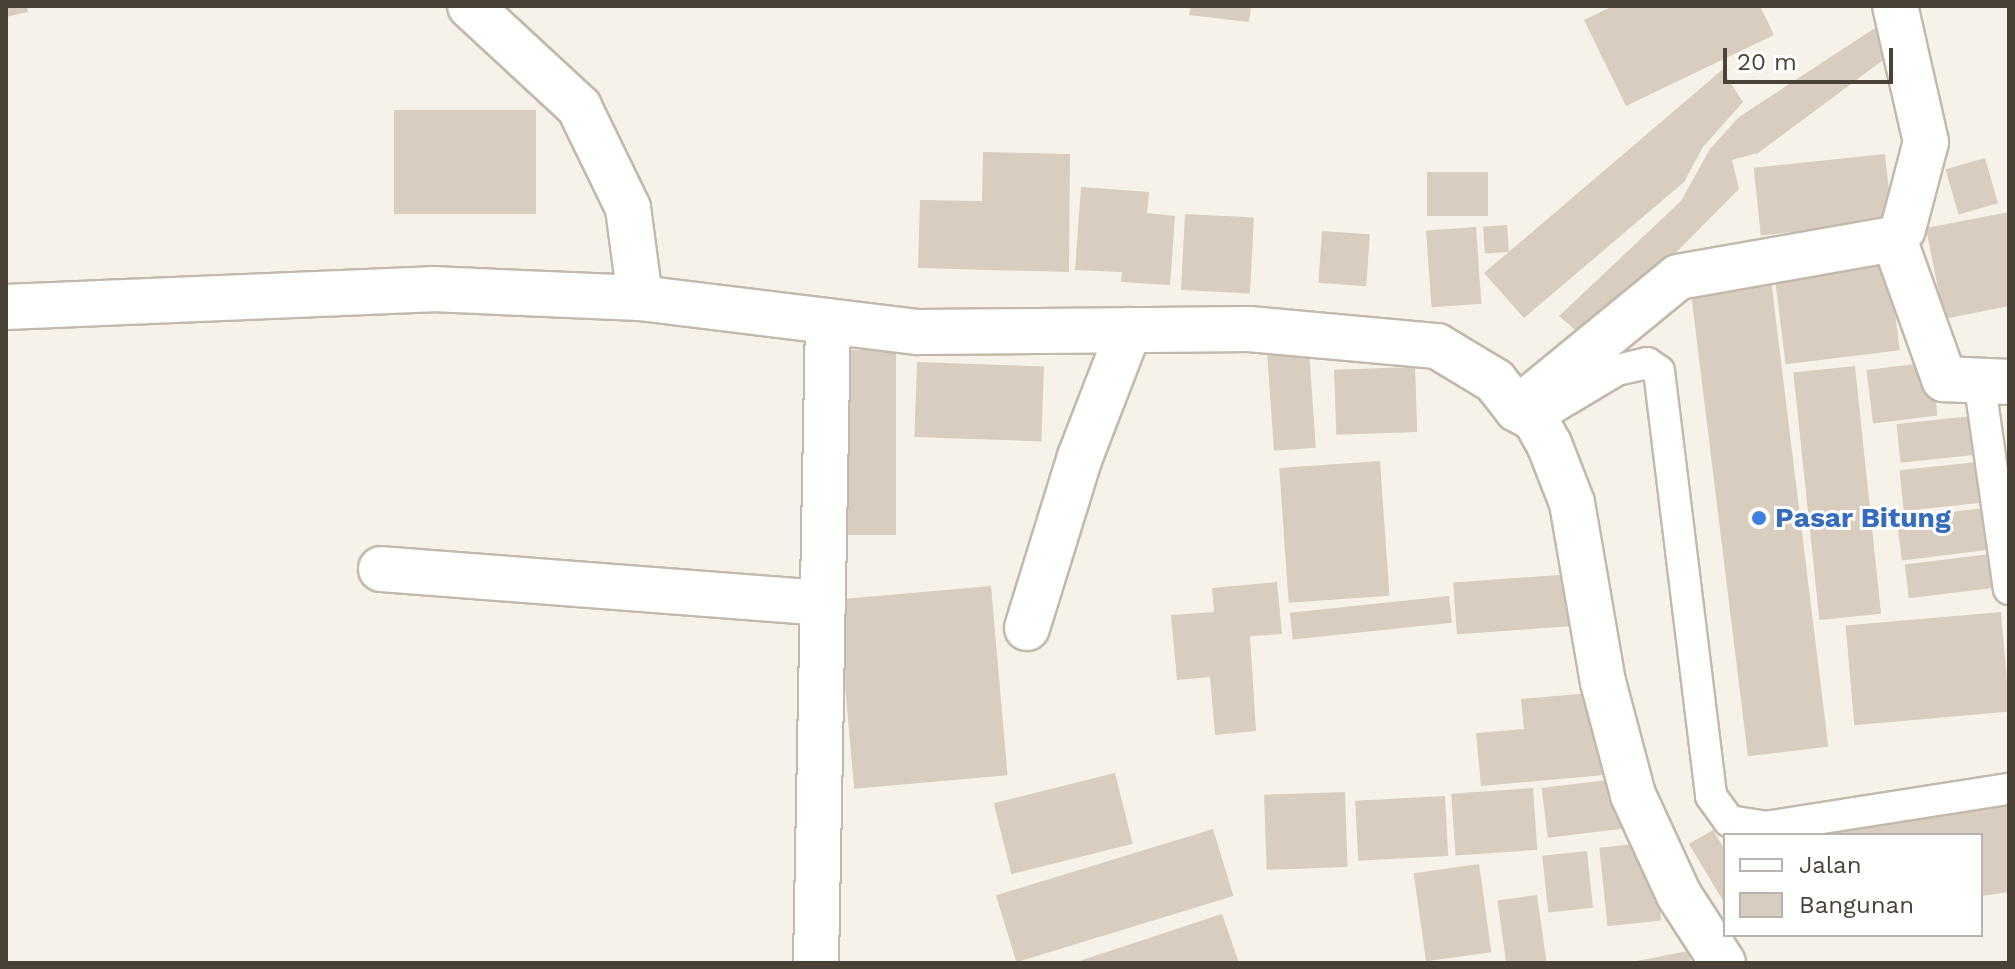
<!DOCTYPE html>
<style>
body{margin:0}
#map{position:relative;width:2015px;height:969px;overflow:hidden;background:#f6f2ea;font-family:"Work Sans",sans-serif}
div>[style]{position:absolute}
.building>*{inset:0;background:#d8cdbf;transform-origin:0 0}
.roads{filter:drop-shadow(2px 0 #c2b9ac) drop-shadow(-2px 0 #c2b9ac) drop-shadow(0 2px #c2b9ac) drop-shadow(0 -2px #c2b9ac)}
.service>*{height:30px;margin:-15px;padding:0 15px;transform-origin:15px;border-radius:15px;background:#fff}
.minor>*{height:44px;margin:-22px;padding:0 22px;transform-origin:22px;border-radius:22px;background:#fff}
.dots>*{width:22px;height:22px;translate:-50% -50%;box-sizing:border-box;border:4px solid #fff;border-radius:50%}
span{translate:-50% -50%;white-space:nowrap;text-align:center;line-height:1.15;-webkit-text-stroke:6px #fff;paint-order:stroke}
.shop-label{font-size:28px;color:#366cbe;font-weight:700}
.left{translate:0 -50%;text-align:left}
.frame{position:absolute;inset:0;border:8px solid #4b4237;pointer-events:none}
.legend{position:absolute;left:1723px;top:833px;width:260px;height:104px;box-sizing:border-box;background:#fff;border:2px solid #b7b3af;margin:0;padding:10px 14px;list-style:none;font-size:24px;color:#4b4237}
.legend li{display:flex;align-items:center;gap:16px;height:40px}
.legend b{width:40px;border:2px solid #b7b3af}
.scale{position:absolute;left:1723px;top:48px;width:170px;height:36px;box-sizing:border-box;border:4px solid #4b4237;border-top:0;padding-left:10px;font-size:24px;line-height:28px;white-space:nowrap;color:#4b4237;-webkit-text-stroke:6px #fff;paint-order:stroke}
</style>
<div id="map">
<div class="building">
<i style="clip-path:polygon(6px 6px,27px 6px,28px 12px,6px 17px)"></i>
<i style="clip-path:polygon(1191px 6px,1251px 6px,1249px 22px,1189px 15px)"></i>
<i style="clip-path:polygon(1613px 6px,1760px 6px,1774px 35px,1626px 106px,1584px 20px)"></i>
<i style="clip-path:polygon(1887px 20px,1902px 46px,1758px 153px,1732px 160px,1739px 189px,1588px 341px,1559px 316px,1681px 201px,1710px 149px,1739px 117px)"></i>
<i style="clip-path:polygon(1722px 70px,1743px 102px,1703px 147px,1684px 182px,1524px 318px,1484px 273px)"></i>
<i style="left:536px;top:110px;width:104px;height:142px;rotate:90deg"></i>
<i style="clip-path:polygon(983px 152px,1070px 154px,1069px 272px,918px 268px,920px 200px,982px 201px)"></i>
<i style="left:1885px;top:154px;width:68px;height:132px;rotate:84deg"></i>
<i style="left:1985px;top:158px;width:47px;height:41px;rotate:74deg"></i>
<i style="left:1488px;top:172px;width:44px;height:61px;rotate:90deg"></i>
<i style="clip-path:polygon(1081px 187px,1149px 192px,1147px 213px,1175px 216px,1170px 285px,1121px 282px,1122px 272px,1075px 270px)"></i>
<i style="clip-path:polygon(2009px 212px,2009px 306px,1944px 319px,1926px 228px)"></i>
<i style="left:1185px;top:214px;width:69px;height:76px;rotate:3deg"></i>
<i style="left:1507px;top:225px;width:27px;height:24px;rotate:86deg"></i>
<i style="left:1476px;top:227px;width:77px;height:50px;rotate:86deg"></i>
<i style="left:1322px;top:231px;width:48px;height:52px;rotate:4deg"></i>
<i style="left:1889px;top:263px;width:88px;height:115px;rotate:83deg"></i>
<i style="left:1771px;top:280px;width:470px;height:81px;rotate:83deg"></i>
<i style="left:837px;top:350px;width:59px;height:185px"></i>
<i style="left:1309px;top:350px;width:98px;height:42px;rotate:86deg"></i>
<i style="left:917px;top:362px;width:127px;height:75px;rotate:2deg"></i>
<i style="left:1931px;top:362px;width:54px;height:65px;rotate:83deg"></i>
<i style="left:1855px;top:366px;width:249px;height:62px;rotate:84deg"></i>
<i style="left:1415px;top:367px;width:65px;height:81px;rotate:88deg"></i>
<i style="left:1981px;top:415px;width:39px;height:85px;rotate:84deg"></i>
<i style="left:1380px;top:461px;width:135px;height:101px;rotate:86deg"></i>
<i style="left:1987px;top:461px;width:41px;height:88px;rotate:84deg"></i>
<i style="left:1992px;top:507px;width:42px;height:96px;rotate:83deg"></i>
<i style="left:1998px;top:553px;width:34px;height:94px;rotate:83deg"></i>
<i style="left:1574px;top:574px;width:52px;height:121px;rotate:86deg"></i>
<i style="clip-path:polygon(1277px 582px,1282px 634px,1250px 636px,1256px 731px,1215px 735px,1210px 677px,1177px 680px,1171px 615px,1214px 612px,1212px 588px)"></i>
<i style="left:991px;top:586px;width:190px;height:154px;rotate:85deg"></i>
<i style="left:1449px;top:596px;width:27px;height:160px;rotate:84deg"></i>
<i style="left:2001px;top:612px;width:100px;height:156px;rotate:85deg"></i>
<i style="clip-path:polygon(1591px 693px,1600px 723px,1604px 775px,1481px 786px,1476px 733px,1524px 729px,1521px 699px)"></i>
<i style="left:1115px;top:773px;width:73px;height:125px;rotate:76deg"></i>
<i style="left:1624px;top:778px;width:50px;height:83px;rotate:83deg"></i>
<i style="left:1533px;top:788px;width:62px;height:82px;rotate:86deg"></i>
<i style="left:1345px;top:792px;width:75px;height:81px;rotate:88deg"></i>
<i style="left:1445px;top:796px;width:60px;height:90px;rotate:87deg"></i>
<i style="clip-path:polygon(2009px 799px,2009px 892px,1981px 896px,1981px 835px,1778px 835px)"></i>
<i style="left:1213px;top:829px;width:70px;height:227px;rotate:73deg"></i>
<i style="clip-path:polygon(1713px 830px,1725px 850px,1725px 904px,1689px 844px)"></i>
<i style="left:1653px;top:842px;width:79px;height:54px;rotate:84deg"></i>
<i style="left:1587px;top:851px;width:57px;height:45px;rotate:84deg"></i>
<i style="left:1479px;top:864px;width:89px;height:66px;rotate:82deg"></i>
<i style="left:1537px;top:895px;width:69px;height:40px;rotate:82deg"></i>
<i style="clip-path:polygon(1222px 914px,1239px 963px,1076px 963px,1076px 962px)"></i>
<i style="clip-path:polygon(1688px 951px,1691px 963px,1632px 963px,1632px 962px)"></i>
</div>
<div class="roads">
<div class="service">
<i style="left:1979px;top:379px;width:212px;rotate:81.9deg"></i>
<i style="left:1535px;top:419px;width:96px;rotate:-30.9deg"></i>
<i style="left:1617px;top:370px;width:31px;rotate:-13deg"></i>
<i style="left:1647px;top:363px;width:14px;rotate:34deg"></i>
<i style="left:1659px;top:371px;width:428px;rotate:83deg"></i>
<i style="left:1711px;top:796px;width:31px;rotate:54deg"></i>
<i style="left:1729px;top:821px;width:36px;rotate:9deg"></i>
<i style="left:1765px;top:827px;width:247px;rotate:-8.9deg"></i>
</div>
<div class="minor">
<i style="left:470px;top:6px;width:149px;rotate:42.8deg"></i>
<i style="left:579px;top:107px;width:112px;rotate:64.1deg"></i>
<i style="left:628px;top:208px;width:91px;rotate:82.4deg"></i>
<i style="left:1894px;top:239px;width:149px;rotate:70.3deg"></i>
<i style="left:1944px;top:379px;width:65px;rotate:2.6deg"></i>
<i style="left:6px;top:307px;width:426px;rotate:-2.4deg"></i>
<i style="left:432px;top:289px;width:208px;rotate:2.5deg"></i>
<i style="left:640px;top:298px;width:280px;rotate:7deg"></i>
<i style="left:918px;top:332px;width:331px;rotate:-0.5deg"></i>
<i style="left:1249px;top:329px;width:189px;rotate:5.2deg"></i>
<i style="left:1437px;top:346px;width:68px;rotate:31.1deg"></i>
<i style="left:1495px;top:381px;width:36px;rotate:52deg"></i>
<i style="left:1517px;top:409px;width:21px;rotate:29deg"></i>
<i style="left:1535px;top:419px;width:29px;rotate:61deg"></i>
<i style="left:1549px;top:444px;width:63px;rotate:68.7deg"></i>
<i style="left:1572px;top:503px;width:182px;rotate:80.2deg"></i>
<i style="left:1603px;top:682px;width:117px;rotate:75.1deg"></i>
<i style="left:1633px;top:795px;width:110px;rotate:65.3deg"></i>
<i style="left:1679px;top:895px;width:81px;rotate:57.1deg"></i>
<i style="left:1517px;top:409px;width:208px;rotate:-39.3deg"></i>
<i style="left:1678px;top:277px;width:219px;rotate:-10deg"></i>
<i style="left:1894px;top:239px;width:13px;rotate:-48deg"></i>
<i style="left:1903px;top:229px;width:90px;rotate:-75.2deg"></i>
<i style="left:1926px;top:142px;width:139px;rotate:-102.8deg"></i>
<i style="left:381px;top:569px;width:443px;rotate:4.4deg"></i>
<i style="left:1027px;top:628px;width:179px;rotate:-72.8deg"></i>
<i style="left:1080px;top:457px;width:136px;rotate:-68.9deg"></i>
<i style="left:816px;top:963px;width:642px;rotate:-88.93deg"></i>
</div>
</div>
<div class="dots">
<i style="left:1759px;top:518px;background:#3f7fe0"></i>
</div>
<div class="shop-label">
<span class="left" style="left:1775px;top:518px">Pasar Bitung</span>
</div>
<div class="frame"></div>
<ul class="legend">
<li><b style="height:10px;background:#fff"></b>Jalan</li>
<li><b style="height:22px;background:#d8cdbf"></b>Bangunan</li>
</ul>
<div class="scale">20 m</div>
</div>
